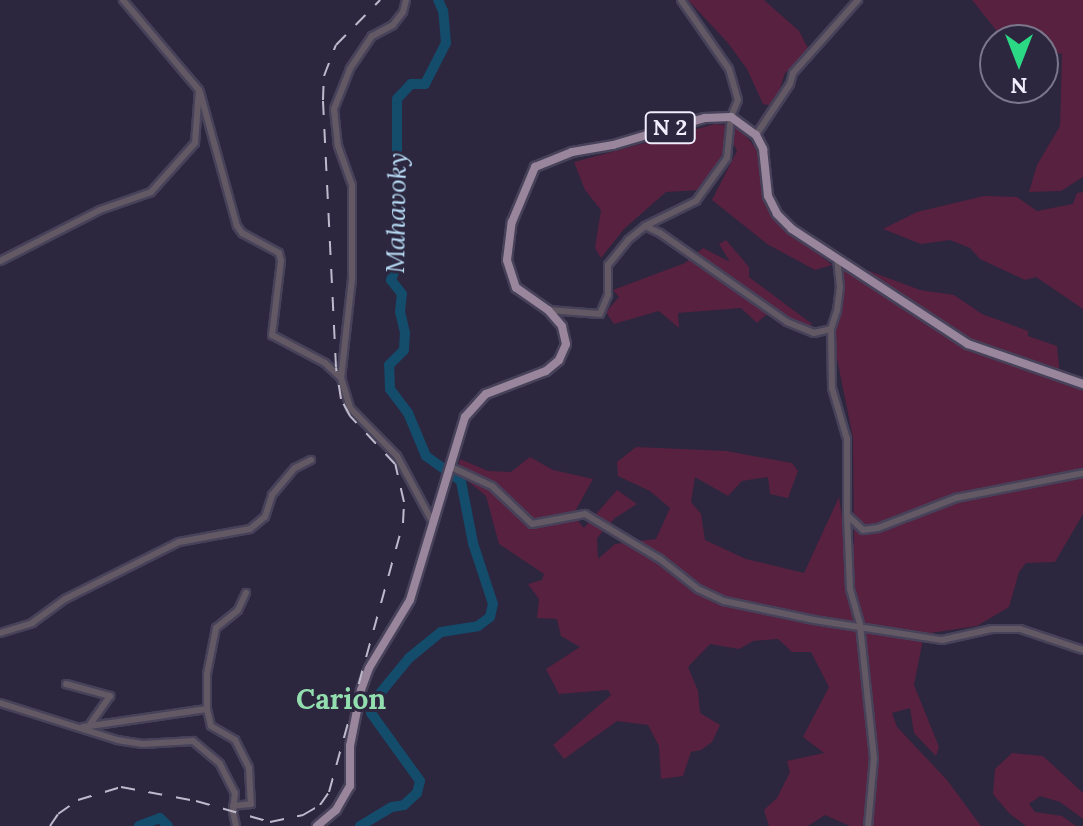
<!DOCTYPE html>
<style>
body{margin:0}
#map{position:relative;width:1083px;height:826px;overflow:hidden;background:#2c263f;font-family:Lora,serif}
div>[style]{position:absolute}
.green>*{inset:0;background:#58213f}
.river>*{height:10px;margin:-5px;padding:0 5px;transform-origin:5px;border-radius:5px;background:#144c6b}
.roads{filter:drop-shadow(2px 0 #47425a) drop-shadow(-2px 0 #47425a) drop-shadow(0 2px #47425a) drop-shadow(0 -2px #47425a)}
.minor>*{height:6px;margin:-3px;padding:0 3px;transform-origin:3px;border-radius:3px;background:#625964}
.major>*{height:8px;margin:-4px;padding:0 4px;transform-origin:4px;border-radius:4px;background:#99869c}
.rail>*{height:2px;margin-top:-1px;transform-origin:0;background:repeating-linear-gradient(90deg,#bebacc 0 14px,transparent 0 28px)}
span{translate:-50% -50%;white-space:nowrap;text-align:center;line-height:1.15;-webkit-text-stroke:6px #2c263f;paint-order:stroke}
.shield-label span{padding:2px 6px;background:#2c263f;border:2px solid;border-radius:6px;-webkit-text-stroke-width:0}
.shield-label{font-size:22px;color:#f0edfd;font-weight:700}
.water-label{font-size:26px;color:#bbdff8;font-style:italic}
.quarter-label{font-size:28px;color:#93deae;font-weight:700}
.north{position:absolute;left:979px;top:24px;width:80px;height:80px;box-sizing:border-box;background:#2c263f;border:2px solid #7a768b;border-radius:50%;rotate:180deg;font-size:22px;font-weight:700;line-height:32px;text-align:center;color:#f0edfd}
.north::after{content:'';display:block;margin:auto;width:28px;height:36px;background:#2bd884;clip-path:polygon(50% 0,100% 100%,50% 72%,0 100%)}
</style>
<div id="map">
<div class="green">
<i style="clip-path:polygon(688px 0,764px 0,799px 31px,810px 52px,785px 73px,774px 106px,763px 104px,747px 69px,728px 43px)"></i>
<i style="clip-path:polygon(972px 0,1083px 0,1083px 177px,1061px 191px,1029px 192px,1037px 165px,1060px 126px,1062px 54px,1043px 50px,1043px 40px,1004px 40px)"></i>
<i style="clip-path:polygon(715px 124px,737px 126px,756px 148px,765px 199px,775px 219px,832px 265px,815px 270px,767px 244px,712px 200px,737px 151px,731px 139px,701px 190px,666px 192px,624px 229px,601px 258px,595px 248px,601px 210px,585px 190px,574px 162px)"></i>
<i style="clip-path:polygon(1083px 192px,1083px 309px,1036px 277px,1025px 280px,980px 259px,970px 248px,950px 240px,921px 244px,883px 229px,917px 212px,984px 196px,1017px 197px,1037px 211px,1073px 204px,1077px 193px)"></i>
<i style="clip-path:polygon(726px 240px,749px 267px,749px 277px,812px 324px,806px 330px,767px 314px,757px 323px,741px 308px,678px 313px,679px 328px,659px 311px,614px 324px,606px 312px,619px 297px,613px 290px,685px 263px,703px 248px,730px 262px,719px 244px)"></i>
<i style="clip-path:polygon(837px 259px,920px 290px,954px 295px,982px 314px,1028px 331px,1028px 336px,1057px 346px,1060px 376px,1083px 384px,1083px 514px,1055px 562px,1026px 563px,1019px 572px,1009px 607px,977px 626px,924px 634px,914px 685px,939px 747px,936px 756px,914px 733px,910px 708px,892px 713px,897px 727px,947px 780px,981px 826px,850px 826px,825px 815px,808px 826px,769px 826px,764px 810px,777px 798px,790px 772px,787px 761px,824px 753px,803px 737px,829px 687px,811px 652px,792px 652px,778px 639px,753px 641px,739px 649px,710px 644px,688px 667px,698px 691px,700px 713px,720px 725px,712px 742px,701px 750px,691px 752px,683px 776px,661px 779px,659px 746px,648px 725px,617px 721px,564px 759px,553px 745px,611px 695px,608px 690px,559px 694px,546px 669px,580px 647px,561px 636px,557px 619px,537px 618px,539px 599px,528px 584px,542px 580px,544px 574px,499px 544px,486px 496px,457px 472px,460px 459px,488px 471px,511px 472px,530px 457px,553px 470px,593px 479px,573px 515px,584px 528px,617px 490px,637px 504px,615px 518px,597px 538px,598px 559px,615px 544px,656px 539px,670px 508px,650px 491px,618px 476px,617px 462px,636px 447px,726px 451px,792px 463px,798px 471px,788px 498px,770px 494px,768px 477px,742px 481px,728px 496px,695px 477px,691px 502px,701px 514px,705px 540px,746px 559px,804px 573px,839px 497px,848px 554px,854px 543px,853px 438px,831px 329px,840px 287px)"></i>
<i style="clip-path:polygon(1012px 753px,1043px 756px,1083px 793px,1083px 819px,1060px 802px,1040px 796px,1029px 804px,1035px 812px,1062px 816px,1076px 826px,1026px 826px,1009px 813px,993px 794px,995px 769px)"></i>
</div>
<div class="river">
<i style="left:139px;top:826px;width:22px;rotate:-21deg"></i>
<i style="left:160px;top:818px;width:11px;rotate:45deg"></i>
<i style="left:360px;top:826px;width:37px;rotate:-31deg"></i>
<i style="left:392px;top:807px;width:12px;rotate:-9deg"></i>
<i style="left:404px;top:805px;width:18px;rotate:-43deg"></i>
<i style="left:417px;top:793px;width:12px;rotate:-76deg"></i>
<i style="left:420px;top:781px;width:84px;rotate:-125.8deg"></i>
<i style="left:371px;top:713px;width:17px;rotate:-69deg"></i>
<i style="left:377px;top:697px;width:50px;rotate:-50.6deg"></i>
<i style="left:409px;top:658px;width:41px;rotate:-39.1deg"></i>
<i style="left:441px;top:632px;width:37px;rotate:-9deg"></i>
<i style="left:478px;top:626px;width:15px;rotate:-37deg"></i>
<i style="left:490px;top:617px;width:13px;rotate:-77deg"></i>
<i style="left:493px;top:604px;width:64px;rotate:-108.2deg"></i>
<i style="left:473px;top:543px;width:63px;rotate:-101deg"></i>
<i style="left:461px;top:481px;width:43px;rotate:-144.5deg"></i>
<i style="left:426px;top:456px;width:47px;rotate:-112.7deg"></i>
<i style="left:408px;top:413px;width:30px;rotate:-127deg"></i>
<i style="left:390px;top:389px;width:24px;rotate:-92deg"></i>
<i style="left:389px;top:365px;width:21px;rotate:-45deg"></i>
<i style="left:404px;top:350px;width:17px;rotate:-87deg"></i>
<i style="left:405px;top:333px;width:22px;rotate:-103deg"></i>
<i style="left:400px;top:312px;width:18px;rotate:-84deg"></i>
<i style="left:402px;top:294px;width:18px;rotate:-128deg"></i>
<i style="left:391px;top:280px;width:17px;rotate:-69deg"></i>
<i style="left:397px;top:264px;width:165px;rotate:-90deg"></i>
<i style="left:397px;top:99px;width:21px;rotate:-47deg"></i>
<i style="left:411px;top:84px;width:14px"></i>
<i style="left:425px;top:84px;width:46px;rotate:-62.9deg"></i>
<i style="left:446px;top:43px;width:32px;rotate:-95deg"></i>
<i style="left:443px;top:11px;width:12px;rotate:-114deg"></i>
</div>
<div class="roads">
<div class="minor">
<i style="left:406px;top:0;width:12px;rotate:104deg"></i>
<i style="left:403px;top:12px;width:16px;rotate:128deg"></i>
<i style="left:393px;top:25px;width:24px;rotate:152deg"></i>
<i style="left:372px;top:36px;width:40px;rotate:124deg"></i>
<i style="left:350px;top:69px;width:43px;rotate:111.8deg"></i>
<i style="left:334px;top:109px;width:37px;rotate:84deg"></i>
<i style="left:338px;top:146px;width:41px;rotate:70.3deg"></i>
<i style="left:352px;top:185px;width:94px;rotate:90deg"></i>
<i style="left:352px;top:279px;width:100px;rotate:96.3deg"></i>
<i style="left:341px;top:378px;width:31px;rotate:73deg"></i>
<i style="left:350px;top:408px;width:67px;rotate:45.6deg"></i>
<i style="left:397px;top:456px;width:74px;rotate:61.7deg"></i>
<i style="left:200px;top:92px;width:139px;rotate:74.6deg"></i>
<i style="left:237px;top:226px;width:9px;rotate:54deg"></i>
<i style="left:242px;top:233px;width:42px;rotate:28.4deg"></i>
<i style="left:279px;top:253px;width:8px;rotate:76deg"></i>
<i style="left:281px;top:261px;width:75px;rotate:96.9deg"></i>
<i style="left:272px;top:335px;width:60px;rotate:27.8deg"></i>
<i style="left:325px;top:363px;width:22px;rotate:43deg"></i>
<i style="left:756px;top:135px;width:61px;rotate:-56.3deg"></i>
<i style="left:790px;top:84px;width:11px;rotate:-75deg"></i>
<i style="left:793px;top:73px;width:98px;rotate:-48.3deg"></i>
<i style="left:645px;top:226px;width:17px;rotate:25deg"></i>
<i style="left:660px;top:233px;width:155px;rotate:35deg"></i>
<i style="left:787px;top:322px;width:29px;rotate:22deg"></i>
<i style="left:814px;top:333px;width:17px;rotate:-13deg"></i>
<i style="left:831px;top:329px;width:19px;rotate:-72deg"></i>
<i style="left:837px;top:311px;width:24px;rotate:-83deg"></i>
<i style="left:840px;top:287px;width:28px;rotate:-96deg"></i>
<i style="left:0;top:261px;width:112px;rotate:-27deg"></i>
<i style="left:100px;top:210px;width:54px;rotate:-19.4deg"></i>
<i style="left:151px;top:192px;width:66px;rotate:-48.1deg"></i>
<i style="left:195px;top:143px;width:53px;rotate:-85.7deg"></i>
<i style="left:199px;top:90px;width:118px;rotate:-130.2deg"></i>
<i style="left:548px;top:310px;width:52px;rotate:4.4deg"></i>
<i style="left:600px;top:314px;width:21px;rotate:-67deg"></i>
<i style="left:608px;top:295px;width:30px;rotate:-90deg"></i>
<i style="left:608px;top:265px;width:32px;rotate:-51deg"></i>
<i style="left:628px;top:240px;width:22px;rotate:-39deg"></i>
<i style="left:645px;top:226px;width:57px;rotate:-26.1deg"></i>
<i style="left:696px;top:201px;width:53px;rotate:-54.2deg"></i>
<i style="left:727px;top:158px;width:41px;rotate:-84.4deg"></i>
<i style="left:731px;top:117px;width:18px;rotate:-68deg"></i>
<i style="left:738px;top:100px;width:32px;rotate:-106deg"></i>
<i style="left:729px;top:69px;width:84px;rotate:-124.8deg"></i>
<i style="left:831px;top:329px;width:59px;rotate:89deg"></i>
<i style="left:832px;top:388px;width:53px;rotate:73.6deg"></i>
<i style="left:847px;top:439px;width:76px;rotate:90deg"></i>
<i style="left:847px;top:515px;width:22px;rotate:43deg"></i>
<i style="left:863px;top:530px;width:15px;rotate:-8deg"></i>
<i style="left:878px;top:528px;width:84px;rotate:-21deg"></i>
<i style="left:956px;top:498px;width:129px;rotate:-11.1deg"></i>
<i style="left:451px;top:467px;width:45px;rotate:24.9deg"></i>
<i style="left:492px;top:486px;width:55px;rotate:43.5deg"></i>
<i style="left:532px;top:524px;width:54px;rotate:-10.7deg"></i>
<i style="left:585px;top:514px;width:87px;rotate:31deg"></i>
<i style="left:660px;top:559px;width:48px;rotate:38.3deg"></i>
<i style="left:698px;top:589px;width:29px;rotate:25deg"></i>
<i style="left:724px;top:601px;width:92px;rotate:11.9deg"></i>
<i style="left:814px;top:620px;width:130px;rotate:8.9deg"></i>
<i style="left:942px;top:640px;width:51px;rotate:-12.4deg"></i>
<i style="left:992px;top:629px;width:28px"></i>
<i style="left:1020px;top:629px;width:66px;rotate:18.4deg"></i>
<i style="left:847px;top:515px;width:74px;rotate:87.7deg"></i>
<i style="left:850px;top:589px;width:37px;rotate:74deg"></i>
<i style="left:860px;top:625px;width:134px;rotate:84deg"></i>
<i style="left:874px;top:758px;width:68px;rotate:95deg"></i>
<i style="left:0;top:633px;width:34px;rotate:-17deg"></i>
<i style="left:32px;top:623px;width:41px;rotate:-36deg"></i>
<i style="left:65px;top:599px;width:127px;rotate:-26.6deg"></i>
<i style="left:179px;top:542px;width:72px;rotate:-10.4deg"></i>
<i style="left:250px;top:529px;width:19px;rotate:-39deg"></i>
<i style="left:265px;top:517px;width:23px;rotate:-72deg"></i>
<i style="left:272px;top:495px;width:35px;rotate:-50deg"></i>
<i style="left:295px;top:468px;width:18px;rotate:-27deg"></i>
<i style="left:66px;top:684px;width:46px;rotate:15.3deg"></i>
<i style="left:110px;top:696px;width:37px;rotate:125deg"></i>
<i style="left:0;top:703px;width:123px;rotate:17.5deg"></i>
<i style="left:117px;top:740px;width:26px;rotate:9deg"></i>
<i style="left:143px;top:744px;width:50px;rotate:-3.4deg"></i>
<i style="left:193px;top:741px;width:35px;rotate:40deg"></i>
<i style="left:220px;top:764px;width:33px;rotate:63deg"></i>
<i style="left:235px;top:793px;width:19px;rotate:96deg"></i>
<i style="left:233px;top:812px;width:14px;rotate:78deg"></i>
<i style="left:207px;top:709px;width:35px;rotate:-90deg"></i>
<i style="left:207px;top:674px;width:47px;rotate:-78.9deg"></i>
<i style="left:216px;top:628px;width:28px;rotate:-39deg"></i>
<i style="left:238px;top:610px;width:19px;rotate:-65deg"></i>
<i style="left:83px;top:727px;width:125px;rotate:-8.3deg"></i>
<i style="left:207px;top:709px;width:17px;rotate:77deg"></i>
<i style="left:211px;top:726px;width:28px;rotate:30deg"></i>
<i style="left:235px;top:740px;width:31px;rotate:63deg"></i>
<i style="left:249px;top:768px;width:36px;rotate:87deg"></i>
<i style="left:251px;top:804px;width:18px;rotate:174deg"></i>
</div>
<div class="major">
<i style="left:317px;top:826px;width:25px;rotate:-40deg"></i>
<i style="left:336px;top:810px;width:28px;rotate:-60deg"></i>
<i style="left:350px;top:786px;width:40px;rotate:-90deg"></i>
<i style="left:350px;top:746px;width:57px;rotate:-78.9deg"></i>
<i style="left:361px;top:690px;width:23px;rotate:-70deg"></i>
<i style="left:369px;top:668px;width:79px;rotate:-58.9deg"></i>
<i style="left:410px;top:600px;width:191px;rotate:-73.3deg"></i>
<i style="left:465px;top:417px;width:31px;rotate:-48deg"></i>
<i style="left:486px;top:394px;width:64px;rotate:-21deg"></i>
<i style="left:546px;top:371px;width:17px;rotate:-40deg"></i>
<i style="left:559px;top:360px;width:17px;rotate:-66deg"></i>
<i style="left:566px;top:344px;width:18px;rotate:-103deg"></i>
<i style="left:562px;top:326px;width:21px;rotate:-131deg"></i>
<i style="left:548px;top:310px;width:39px;rotate:-145deg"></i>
<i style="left:516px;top:288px;width:29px;rotate:-108deg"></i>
<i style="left:507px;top:260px;width:38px;rotate:-83deg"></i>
<i style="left:512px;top:222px;width:60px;rotate:-67.3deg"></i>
<i style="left:535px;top:167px;width:40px;rotate:-22deg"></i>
<i style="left:572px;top:152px;width:42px;rotate:-9.7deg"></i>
<i style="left:613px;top:145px;width:96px;rotate:-16.4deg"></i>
<i style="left:705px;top:118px;width:26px;rotate:-2deg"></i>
<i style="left:731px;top:117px;width:31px;rotate:36deg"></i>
<i style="left:756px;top:135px;width:16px;rotate:63deg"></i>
<i style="left:763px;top:149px;width:47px;rotate:83.9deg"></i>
<i style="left:768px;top:196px;width:20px;rotate:63deg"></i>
<i style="left:777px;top:214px;width:21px;rotate:45deg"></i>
<i style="left:792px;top:229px;width:210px;rotate:33.2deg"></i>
<i style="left:968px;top:344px;width:122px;rotate:19.2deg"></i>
</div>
</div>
<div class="rail">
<i style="left:50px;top:826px;width:14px;rotate:-56deg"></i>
<i style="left:58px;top:814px;width:24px;rotate:-35deg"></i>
<i style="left:78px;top:800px;width:45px;rotate:-16.8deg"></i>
<i style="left:121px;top:787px;width:76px;rotate:10.6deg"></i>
<i style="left:196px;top:801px;width:77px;rotate:15.8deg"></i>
<i style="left:270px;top:822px;width:34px;rotate:-12deg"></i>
<i style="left:303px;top:815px;width:20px;rotate:-30deg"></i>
<i style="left:320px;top:805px;width:16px;rotate:-55deg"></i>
<i style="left:329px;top:792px;width:279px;rotate:-74.6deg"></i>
<i style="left:403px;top:523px;width:21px;rotate:-87deg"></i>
<i style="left:404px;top:502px;width:39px;rotate:-103deg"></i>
<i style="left:395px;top:464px;width:66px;rotate:-133.2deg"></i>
<i style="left:350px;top:416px;width:19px;rotate:-118deg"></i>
<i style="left:341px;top:399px;width:32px;rotate:-99deg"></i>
<i style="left:336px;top:367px;width:267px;rotate:-92.8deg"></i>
<i style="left:323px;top:100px;width:24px;rotate:-88deg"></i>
<i style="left:324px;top:76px;width:33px;rotate:-69deg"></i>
<i style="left:336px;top:45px;width:63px;rotate:-45.6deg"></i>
</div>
<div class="shield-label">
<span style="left:670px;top:128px">N 2</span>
</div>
<div class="water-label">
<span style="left:396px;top:213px;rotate:-89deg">Mahavoky</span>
</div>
<div class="quarter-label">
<span style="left:341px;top:699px">Carion</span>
</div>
<div class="north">N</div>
</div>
